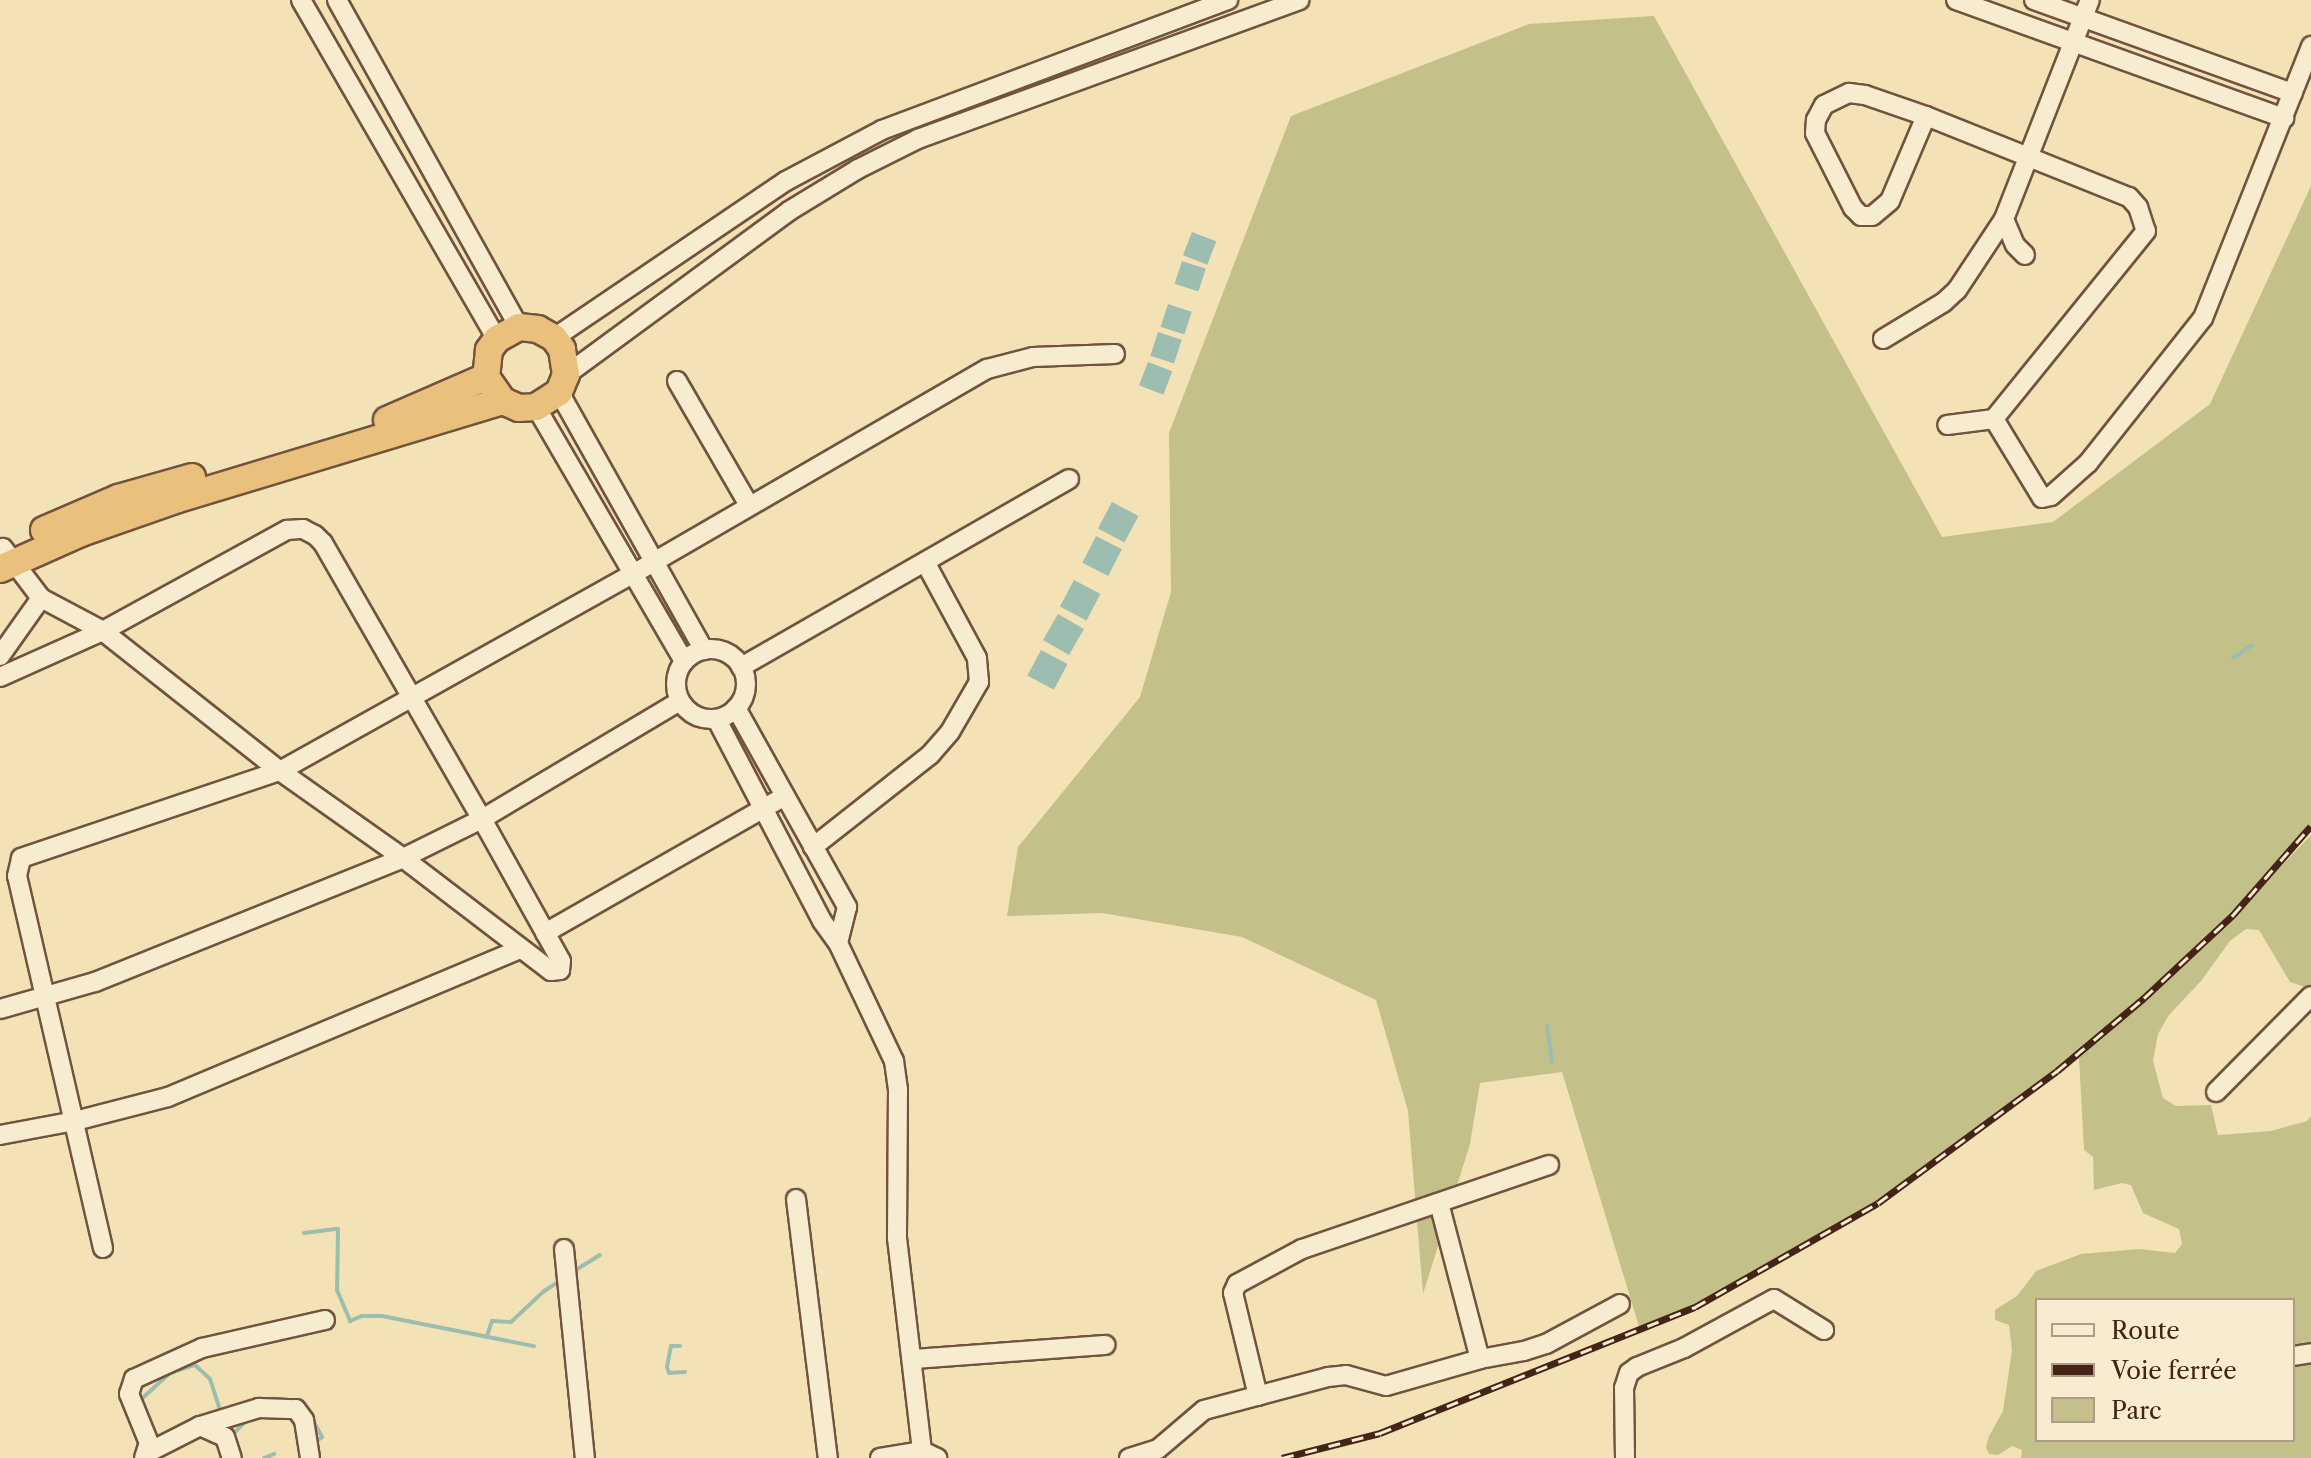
<!DOCTYPE html>
<meta charset="utf-8">
<style>
body{margin:0}
#map{position:relative;width:2311px;height:1458px;overflow:hidden;background:#f4e2b7;font-family:"Libre Caslon Text",serif}
div>[style]{position:absolute}
.green>*{inset:0;background:#c3c189}
.water>*{inset:0;background:#9cbdb0;transform-origin:0 0}
.stream>*{height:4px;margin:-2px;padding:0 2px;transform-origin:2px;border-radius:2px;background:#9cbdb0}
.roads{filter:drop-shadow(2px 0 #71533e) drop-shadow(-2px 0 #71533e) drop-shadow(0 2px #71533e) drop-shadow(0 -2px #71533e)}
.minor>*{height:18px;margin:-9px;padding:0 9px;transform-origin:9px;border-radius:9px;background:#f8ecd0}
.minor>.ring{margin:-9px;padding:0;box-sizing:content-box;background:none;border:18px solid #f8ecd0;border-radius:50%}
.highway>*{height:26px;margin:-13px;padding:0 13px;transform-origin:13px;border-radius:13px;background:#eac17c}
.rail>*{height:7px;margin-top:-3.5px;transform-origin:0;background:repeating-linear-gradient(90deg,#f8ecd0 0 12px,#452316 0 24px);box-sizing:border-box;border-block:2px solid #452316}
span{translate:-50% -50%;white-space:nowrap;text-align:center;line-height:1.15;-webkit-text-stroke:8px #f8ecd0;paint-order:stroke}
.legend{position:absolute;left:2035px;top:1298px;width:260px;height:144px;box-sizing:border-box;background:#f8ecd0;border:2px solid #b09c86;margin:0;padding:10px 14px;list-style:none;font-size:24px;color:#452316}
.legend li{display:flex;align-items:center;gap:16px;height:40px}
.legend b{width:40px;border:2px solid #b09c86}
</style>
<div id="map">
<div class="green">
<i style="clip-path:polygon(1654px 16px,1942px 537px,2053px 522px,2210px 404px,2311px 186px,2311px 826px,2233px 915px,2144px 998px,2057px 1071px,1878px 1203px,1695px 1307px,1640px 1330px,1562px 1072px,1480px 1083px,1470px 1144px,1423px 1294px,1408px 1111px,1376px 1000px,1242px 937px,1102px 913px,1007px 916px,1018px 847px,1140px 697px,1171px 592px,1169px 433px,1291px 116px,1529px 24px)"></i>
<i style="clip-path:polygon(evenodd,2311px 835px,2311px 989px,2290px 982px,2259px 930px,2246px 929px,2230px 941px,2201px 981px,2169px 1015px,2158px 1034px,2153px 1061px,2163px 1098px,2176px 1106px,2211px 1105px,2218px 1135px,2271px 1131px,2307px 1121px,2311px 1116px,2311px 1458px,2021px 1458px,2022px 1450px,2012px 1446px,1998px 1455px,1989px 1454px,1986px 1447px,1989px 1436px,2003px 1411px,2012px 1350px,2009px 1325px,1995px 1320px,1995px 1310px,2017px 1296px,2036px 1271px,2081px 1254px,2139px 1249px,2175px 1253px,2182px 1244px,2179px 1229px,2143px 1213px,2131px 1185px,2122px 1183px,2094px 1190px,2093px 1157px,2084px 1150px,2079px 1058px,2206px 945px,2311px 835px,2037px 1300px,2293px 1300px,2293px 1440px,2037px 1440px,2037px 1300px)"></i>
</div>
<div class="water">
<i style="left:1192px;top:232px;width:26px;height:25px;rotate:21deg"></i>
<i style="left:1182px;top:261px;width:25px;height:24px;rotate:18deg"></i>
<i style="left:1168px;top:304px;width:25px;height:24px;rotate:18deg"></i>
<i style="left:1158px;top:332px;width:25px;height:25px;rotate:18deg"></i>
<i style="left:1148px;top:362px;width:26px;height:25px;rotate:21deg"></i>
<i style="left:1112px;top:502px;width:30px;height:30px;rotate:28deg"></i>
<i style="left:1096px;top:536px;width:29px;height:30px;rotate:27deg"></i>
<i style="left:1074px;top:580px;width:30px;height:30px;rotate:28deg"></i>
<i style="left:1058px;top:614px;width:30px;height:30px;rotate:30deg"></i>
<i style="left:1041px;top:650px;width:30px;height:29px;rotate:28deg"></i>
</div>
<div class="stream">
<i style="left:2233px;top:658px;width:22px;rotate:-34deg"></i>
<i style="left:1547px;top:1026px;width:36px;rotate:82deg"></i>
<i style="left:304px;top:1233px;width:34px;rotate:-7deg"></i>
<i style="left:338px;top:1229px;width:61px;rotate:90.9deg"></i>
<i style="left:337px;top:1290px;width:34px;rotate:67deg"></i>
<i style="left:350px;top:1321px;width:13px;rotate:-23deg"></i>
<i style="left:362px;top:1316px;width:20px"></i>
<i style="left:382px;top:1316px;width:155px;rotate:11.2deg"></i>
<i style="left:571px;top:1273px;width:34px;rotate:-32deg"></i>
<i style="left:487px;top:1336px;width:16px;rotate:-72deg"></i>
<i style="left:492px;top:1321px;width:19px;rotate:3deg"></i>
<i style="left:511px;top:1322px;width:44px;rotate:-43.2deg"></i>
<i style="left:543px;top:1292px;width:22px;rotate:-34deg"></i>
<i style="left:680px;top:1346px;width:9px;rotate:180deg"></i>
<i style="left:671px;top:1346px;width:21px;rotate:101deg"></i>
<i style="left:667px;top:1367px;width:6px;rotate:72deg"></i>
<i style="left:669px;top:1373px;width:16px;rotate:-4deg"></i>
<i style="left:137px;top:1403px;width:45px;rotate:-42.3deg"></i>
<i style="left:170px;top:1373px;width:26px;rotate:-18deg"></i>
<i style="left:195px;top:1365px;width:21px;rotate:43deg"></i>
<i style="left:210px;top:1379px;width:35px;rotate:72deg"></i>
<i style="left:311px;top:1417px;width:23px;rotate:61deg"></i>
<i style="left:322px;top:1437px;width:12px;rotate:145deg"></i>
<i style="left:232px;top:1435px;width:21px;rotate:-45deg"></i>
<i style="left:264px;top:1458px;width:11px;rotate:-22deg"></i>
</div>
<div class="roads">
<div class="minor">
<i style="left:301px;top:0;width:392px;rotate:60deg"></i>
<i style="left:337px;top:0;width:374px;rotate:60.9deg"></i>
<i style="left:1956px;top:0;width:349px;rotate:19.8deg"></i>
<i style="left:2034px;top:0;width:275px;rotate:19.8deg"></i>
<i style="left:1926px;top:116px;width:92px;rotate:113deg"></i>
<i style="left:1890px;top:201px;width:23px;rotate:140deg"></i>
<i style="left:1872px;top:216px;width:11px;rotate:180deg"></i>
<i style="left:1861px;top:216px;width:11px;rotate:-135deg"></i>
<i style="left:1853px;top:208px;width:84px;rotate:-116.9deg"></i>
<i style="left:1815px;top:133px;width:13px;rotate:-86deg"></i>
<i style="left:1816px;top:120px;width:17px;rotate:-62deg"></i>
<i style="left:1824px;top:105px;width:28px;rotate:-26deg"></i>
<i style="left:1849px;top:93px;width:16px;rotate:7deg"></i>
<i style="left:1865px;top:95px;width:65px;rotate:19deg"></i>
<i style="left:1926px;top:116px;width:219px;rotate:21.8deg"></i>
<i style="left:2129px;top:197px;width:13px;rotate:48deg"></i>
<i style="left:2138px;top:207px;width:25px;rotate:72deg"></i>
<i style="left:2146px;top:231px;width:242px;rotate:129deg"></i>
<i style="left:1994px;top:419px;width:47px;rotate:172.7deg"></i>
<i style="left:2004px;top:219px;width:28px;rotate:67deg"></i>
<i style="left:2015px;top:245px;width:14px;rotate:45deg"></i>
<i style="left:554px;top:338px;width:280px;rotate:-34.1deg"></i>
<i style="left:786px;top:181px;width:109px;rotate:-28deg"></i>
<i style="left:882px;top:130px;width:370px;rotate:-20.6deg"></i>
<i style="left:1883px;top:339px;width:71px;rotate:-31.2deg"></i>
<i style="left:1944px;top:302px;width:18px;rotate:-43deg"></i>
<i style="left:1957px;top:290px;width:85px;rotate:-56.5deg"></i>
<i style="left:2004px;top:219px;width:235px;rotate:-68.6deg"></i>
<i style="left:566px;top:375px;width:277px;rotate:-36.3deg"></i>
<i style="left:789px;top:211px;width:81px;rotate:-31.3deg"></i>
<i style="left:858px;top:169px;width:67px;rotate:-26.6deg"></i>
<i style="left:918px;top:139px;width:406px;rotate:-20deg"></i>
<i style="left:677px;top:381px;width:143px;rotate:59.9deg"></i>
<i style="left:559px;top:392px;width:296px;rotate:60.7deg"></i>
<i style="left:536px;top:407px;width:294px;rotate:59.8deg"></i>
<i style="left:1994px;top:419px;width:92px;rotate:58.7deg"></i>
<i style="left:2042px;top:498px;width:9px;rotate:-13deg"></i>
<i style="left:2051px;top:496px;width:50px;rotate:-41.7deg"></i>
<i style="left:2088px;top:463px;width:185px;rotate:-51.6deg"></i>
<i style="left:2203px;top:318px;width:293px;rotate:-68.3deg"></i>
<i class="ring" style="left:676px;top:649px;width:52px;height:52px"></i>
<i style="left:0;top:656px;width:71px;rotate:-54.7deg"></i>
<i style="left:741px;top:667px;width:378px;rotate:-29.8deg"></i>
<i style="left:0;top:677px;width:113px;rotate:-24.1deg"></i>
<i style="left:103px;top:631px;width:210px;rotate:-28.8deg"></i>
<i style="left:287px;top:530px;width:16px;rotate:-4deg"></i>
<i style="left:303px;top:529px;width:13px;rotate:27deg"></i>
<i style="left:315px;top:535px;width:11px;rotate:45deg"></i>
<i style="left:323px;top:543px;width:319px;rotate:60.1deg"></i>
<i style="left:482px;top:819px;width:162px;rotate:60.9deg"></i>
<i style="left:561px;top:961px;width:9px;rotate:96deg"></i>
<i style="left:560px;top:970px;width:9px;rotate:174deg"></i>
<i style="left:551px;top:971px;width:186px;rotate:-142.6deg"></i>
<i style="left:403px;top:858px;width:151px;rotate:-144.7deg"></i>
<i style="left:280px;top:771px;width:226px;rotate:-141.7deg"></i>
<i style="left:103px;top:631px;width:70px;rotate:-152deg"></i>
<i style="left:41px;top:598px;width:63px;rotate:-127.2deg"></i>
<i style="left:736px;top:708px;width:228px;rotate:60.8deg"></i>
<i style="left:847px;top:907px;width:37px;rotate:104deg"></i>
<i style="left:717px;top:720px;width:227px;rotate:62.4deg"></i>
<i style="left:822px;top:921px;width:27px;rotate:54deg"></i>
<i style="left:838px;top:943px;width:131px;rotate:64.6deg"></i>
<i style="left:894px;top:1061px;width:29px;rotate:82deg"></i>
<i style="left:898px;top:1090px;width:148px;rotate:90.4deg"></i>
<i style="left:897px;top:1238px;width:214px;rotate:83.3deg"></i>
<i style="left:813px;top:847px;width:149px;rotate:-38.2deg"></i>
<i style="left:930px;top:755px;width:30px;rotate:-49deg"></i>
<i style="left:950px;top:732px;width:58px;rotate:-59.9deg"></i>
<i style="left:979px;top:682px;width:24px;rotate:-95deg"></i>
<i style="left:977px;top:658px;width:109px;rotate:-118.4deg"></i>
<i style="left:545px;top:933px;width:276px;rotate:-29.7deg"></i>
<i style="left:0;top:1009px;width:99px;rotate:-15.9deg"></i>
<i style="left:95px;top:982px;width:332px;rotate:-21.9deg"></i>
<i style="left:403px;top:858px;width:88px;rotate:-26.3deg"></i>
<i style="left:482px;top:819px;width:230px;rotate:-30.8deg"></i>
<i style="left:2216px;top:1092px;width:135px;rotate:-45.3deg"></i>
<i style="left:0;top:1135px;width:76px;rotate:-10.6deg"></i>
<i style="left:75px;top:1121px;width:96px;rotate:-14.5deg"></i>
<i style="left:168px;top:1097px;width:382px;rotate:-22.8deg"></i>
<i style="left:796px;top:1199px;width:261px;rotate:83deg"></i>
<i style="left:1439px;top:1203px;width:161px;rotate:75.3deg"></i>
<i style="left:103px;top:1248px;width:382px;rotate:-103deg"></i>
<i style="left:17px;top:876px;width:18px;rotate:-77deg"></i>
<i style="left:21px;top:858px;width:273px;rotate:-18.6deg"></i>
<i style="left:280px;top:771px;width:404px;rotate:-29.2deg"></i>
<i style="left:633px;top:574px;width:409px;rotate:-30.1deg"></i>
<i style="left:987px;top:369px;width:48px;rotate:-14.6deg"></i>
<i style="left:1033px;top:357px;width:82px;rotate:-2.1deg"></i>
<i style="left:564px;top:1249px;width:210px;rotate:84.3deg"></i>
<i style="left:2293px;top:1356px;width:18px;rotate:-9deg"></i>
<i style="left:913px;top:1359px;width:193px;rotate:-4.2deg"></i>
<i style="left:1258px;top:1396px;width:106px;rotate:-103.6deg"></i>
<i style="left:1233px;top:1293px;width:10px;rotate:-66deg"></i>
<i style="left:1237px;top:1284px;width:74px;rotate:-28.3deg"></i>
<i style="left:1302px;top:1249px;width:261px;rotate:-18.8deg"></i>
<i style="left:200px;top:1426px;width:62px;rotate:-17deg"></i>
<i style="left:259px;top:1408px;width:37px;rotate:2deg"></i>
<i style="left:296px;top:1409px;width:14px;rotate:54deg"></i>
<i style="left:304px;top:1420px;width:38px;rotate:81deg"></i>
<i style="left:147px;top:1453px;width:59px;rotate:-27deg"></i>
<i style="left:200px;top:1426px;width:27px;rotate:24deg"></i>
<i style="left:225px;top:1437px;width:22px;rotate:72deg"></i>
<i style="left:144px;top:1458px;width:16px;rotate:-72deg"></i>
<i style="left:149px;top:1443px;width:53px;rotate:-112.2deg"></i>
<i style="left:129px;top:1394px;width:16px;rotate:-72deg"></i>
<i style="left:134px;top:1379px;width:75px;rotate:-24.5deg"></i>
<i style="left:202px;top:1348px;width:126px;rotate:-12.8deg"></i>
<i style="left:880px;top:1458px;width:43px;rotate:-9.5deg"></i>
<i style="left:922px;top:1451px;width:17px;rotate:25deg"></i>
<i style="left:1129px;top:1458px;width:30px;rotate:-17deg"></i>
<i style="left:1158px;top:1449px;width:60px;rotate:-40.3deg"></i>
<i style="left:1204px;top:1410px;width:128px;rotate:-14.9deg"></i>
<i style="left:1328px;top:1377px;width:18px;rotate:-6deg"></i>
<i style="left:1346px;top:1375px;width:41px;rotate:15.4deg"></i>
<i style="left:1386px;top:1386px;width:98px;rotate:-16deg"></i>
<i style="left:1480px;top:1359px;width:45px;rotate:-10.3deg"></i>
<i style="left:1524px;top:1351px;width:23px;rotate:-18deg"></i>
<i style="left:1546px;top:1344px;width:84px;rotate:-28.4deg"></i>
<i style="left:1625px;top:1458px;width:70px;rotate:-90.8deg"></i>
<i style="left:1624px;top:1388px;width:16px;rotate:-72deg"></i>
<i style="left:1629px;top:1373px;width:10px;rotate:-37deg"></i>
<i style="left:1637px;top:1367px;width:51px;rotate:-22deg"></i>
<i style="left:1684px;top:1348px;width:102px;rotate:-28.6deg"></i>
<i style="left:1774px;top:1299px;width:59px;rotate:31.8deg"></i>
</div>
<div class="highway">
<i style="left:387px;top:420px;width:108px;rotate:-23.5deg"></i>
<i style="left:44px;top:530px;width:81px;rotate:-23.4deg"></i>
<i style="left:118px;top:498px;width:77px;rotate:-15.8deg"></i>
<i style="left:0;top:569px;width:89px;rotate:-24deg"></i>
<i style="left:81px;top:533px;width:103px;rotate:-19.3deg"></i>
<i style="left:178px;top:499px;width:339px;rotate:-16.8deg"></i>
<i style="left:503px;top:401px;width:17px;rotate:24deg"></i>
<i style="left:519px;top:408px;width:17px;rotate:-3deg"></i>
<i style="left:536px;top:407px;width:27px;rotate:-33deg"></i>
<i style="left:559px;top:392px;width:18px;rotate:-68deg"></i>
<i style="left:566px;top:375px;width:26px;rotate:-99deg"></i>
<i style="left:562px;top:349px;width:14px;rotate:-126deg"></i>
<i style="left:554px;top:338px;width:18px;rotate:-151deg"></i>
<i style="left:538px;top:329px;width:19px;rotate:-174deg"></i>
<i style="left:519px;top:327px;width:25px;rotate:151deg"></i>
<i style="left:497px;top:339px;width:14px;rotate:126deg"></i>
<i style="left:489px;top:350px;width:27px;rotate:96deg"></i>
<i style="left:486px;top:377px;width:29px;rotate:55deg"></i>
</div>
</div>
<div class="rail">
<i style="left:1282px;top:1458px;width:101px;rotate:-14.3deg"></i>
<i style="left:1380px;top:1433px;width:339px;rotate:-21.8deg"></i>
<i style="left:1695px;top:1307px;width:210px;rotate:-29.6deg"></i>
<i style="left:1878px;top:1203px;width:222px;rotate:-36.4deg"></i>
<i style="left:2057px;top:1071px;width:114px;rotate:-40deg"></i>
<i style="left:2144px;top:998px;width:122px;rotate:-43deg"></i>
<i style="left:2233px;top:915px;width:118px;rotate:-48.8deg"></i>
</div>
<ul class="legend">
<li><b style="height:10px;background:#f8ecd0"></b>Route</li>
<li><b style="height:10px;background:#452316"></b>Voie ferrée</li>
<li><b style="height:22px;background:#c3c189"></b>Parc</li>
</ul>
</div>
